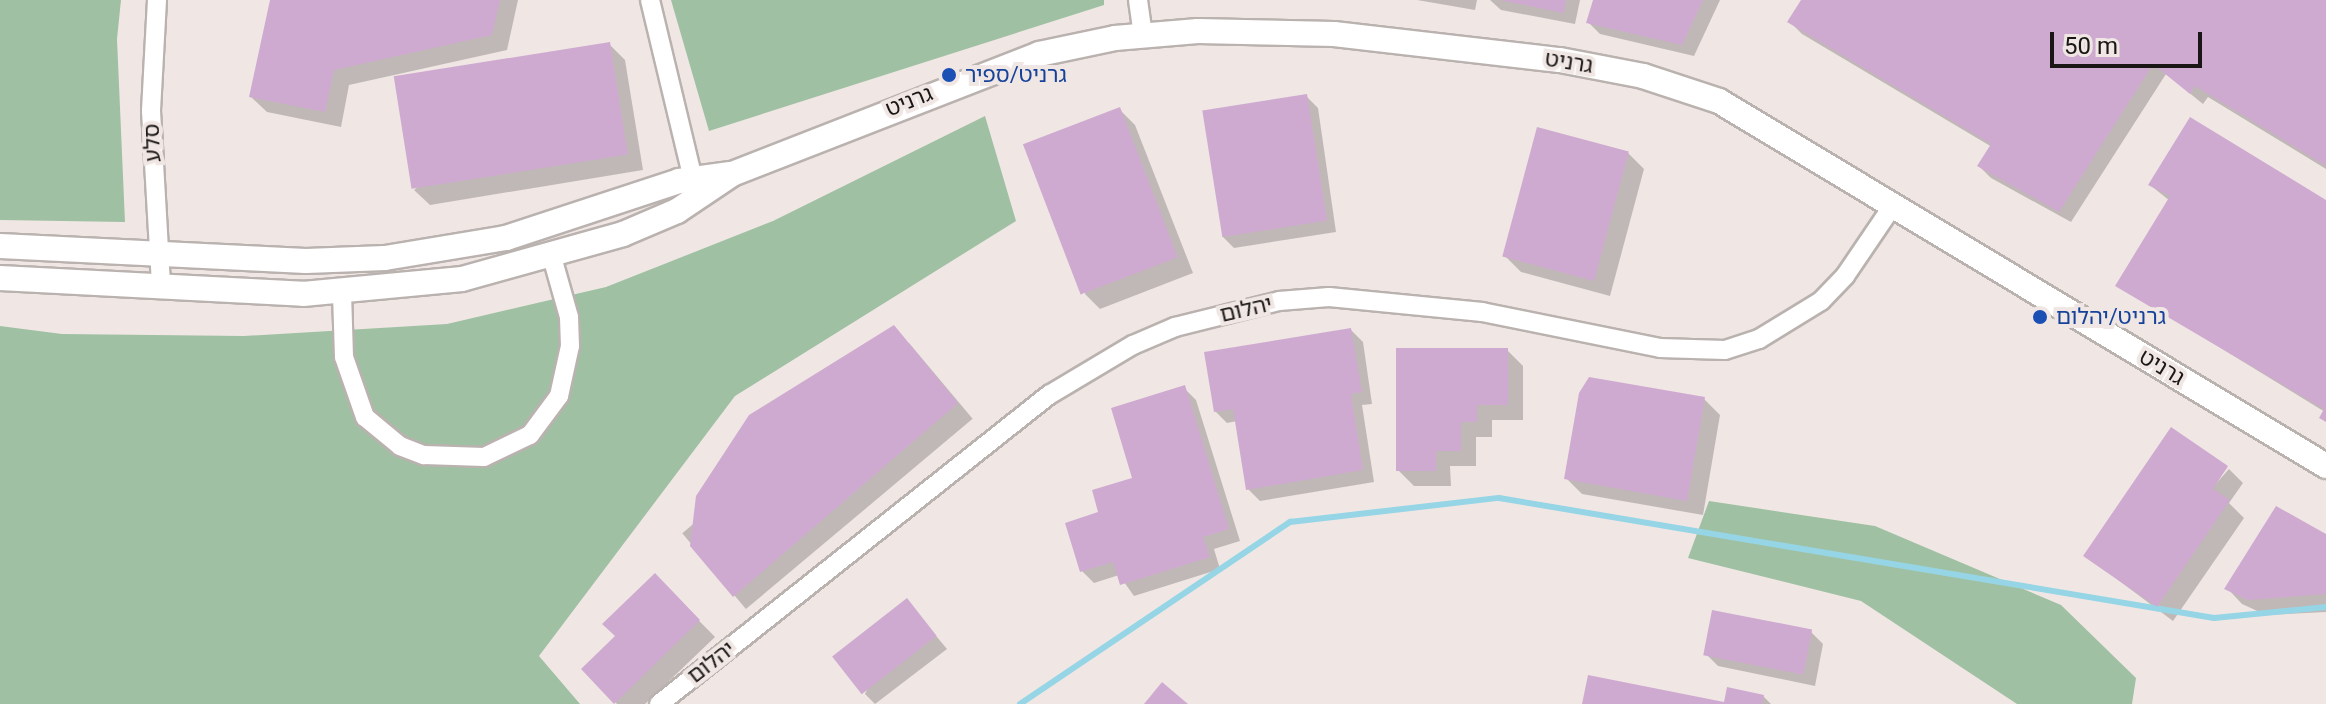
<!DOCTYPE html>
<meta charset="utf-8">
<style>
body{margin:0}
#map{position:relative;width:2326px;height:704px;overflow:hidden;background:#f0e7e4;font-family:Roboto,"Noto Sans Hebrew",sans-serif}
div>[style]{position:absolute}
.green>*{inset:0;background:#a0c0a3}
.shadow>*{inset:0;background:#0003;transform-origin:0 0}
.stream>*{height:6px;margin:-3px;padding:0 3px;transform-origin:3px;border-radius:3px;background:#96d5e5}
.building>*{inset:0;background:#cfaad0;transform-origin:0 0}
.roads{filter:drop-shadow(2px 0 #bab2af) drop-shadow(-2px 0 #bab2af) drop-shadow(0 2px #bab2af) drop-shadow(0 -2px #bab2af)}
.minor>*{height:18px;margin:-9px;padding:0 9px;transform-origin:9px;border-radius:9px;background:#fff}
.tertiary>*{height:24px;margin:-12px;padding:0 12px;transform-origin:12px;border-radius:12px;background:#fff}
.dots>*{width:22px;height:22px;translate:-50% -50%;box-sizing:border-box;border:4px solid #f0e7e4;border-radius:50%}
span{translate:-50% -50%;white-space:nowrap;text-align:center;line-height:1.15;-webkit-text-stroke:8px #f0e7e4;paint-order:stroke}
.street-label{font-size:22px;color:#191615}
.transit-label{font-size:22px;color:#164399}
.left{translate:0 -50%;text-align:left}
.scale{position:absolute;left:2050px;top:32px;width:152px;height:36px;box-sizing:border-box;border:4px solid #191615;border-top:0;padding-left:10px;font-size:24px;line-height:28px;white-space:nowrap;color:#191615;-webkit-text-stroke:6px #f0e7e4;paint-order:stroke}
</style>
<div id="map">
<div class="green">
<i style="clip-path:polygon(0 0,121px 0,117px 39px,125px 222px,0 220px)"></i>
<i style="clip-path:polygon(671px 0,1104px 0,1104px 5px,709px 131px)"></i>
<i style="clip-path:polygon(985px 116px,1016px 221px,735px 396px,539px 656px,580px 704px,0 704px,0 326px,62px 334px,244px 336px,447px 324px,606px 287px,773px 221px)"></i>
<i style="clip-path:polygon(1709px 501px,1875px 526px,2061px 605px,2136px 678px,2132px 704px,2017px 704px,1861px 601px,1688px 558px)"></i>
</div>
<div class="shadow">
<i style="clip-path:polygon(272px 0,518px 0,507px 50px,349px 85px,341px 127px,267px 112px,251px 97px)"></i>
<i style="clip-path:polygon(1417px 0,1477px 0,1475px 10px)"></i>
<i style="clip-path:polygon(1490px 0,1580px 0,1575px 24px,1501px 10px)"></i>
<i style="clip-path:polygon(1595px 0,1720px 0,1694px 56px,1600px 34px,1588px 22px)"></i>
<i style="clip-path:polygon(1804px 0,2326px 0,2326px 169px,2208px 97px,2203px 104px,2166px 74px,2071px 222px,1991px 178px,1979px 166px,1992px 147px,1802px 34px,1790px 22px)"></i>
<i style="clip-path:polygon(609px 44px,625px 60px,643px 170px,430px 205px,414px 190px)"></i>
<i style="clip-path:polygon(1306px 96px,1318px 108px,1336px 232px,1234px 248px,1222px 236px)"></i>
<i style="clip-path:polygon(1120px 110px,1135px 125px,1193px 273px,1100px 309px,1085px 294px)"></i>
<i style="clip-path:polygon(1628px 153px,1644px 169px,1610px 296px,1521px 272px,1505px 256px)"></i>
<i style="clip-path:polygon(2150px 185px,2326px 202px,2326px 422px,2325px 412px,2118px 285px,2170px 201px)"></i>
<i style="clip-path:polygon(1351px 330px,1363px 342px,1372px 404px,1362px 405px,1374px 482px,1260px 501px,1248px 489px,1237px 421px,1227px 423px,1215px 411px)"></i>
<i style="left:909px;top:343px;width:99px;height:296px;rotate:50deg"></i>
<i style="clip-path:polygon(1507px 350px,1523px 366px,1523px 420px,1492px 420px,1492px 437px,1476px 437px,1476px 466px,1450px 466px,1451px 486px,1414px 486px,1398px 470px)"></i>
<i style="clip-path:polygon(1184px 388px,1196px 400px,1240px 541px,1214px 549px,1220px 569px,1134px 596px,1119px 575px,1094px 583px,1082px 571px,1101px 513px,1134px 479px)"></i>
<i style="clip-path:polygon(1704px 399px,1720px 415px,1703px 515px,1582px 494px,1566px 478px)"></i>
<i style="clip-path:polygon(2172px 430px,2227px 468px,2205px 496px,2229px 469px,2243px 483px,2229px 503px,2244px 518px,2173px 621px,2086px 556px)"></i>
<i style="clip-path:polygon(2326px 536px,2326px 612px,2266px 615px,2242px 604px,2227px 588px)"></i>
<i style="clip-path:polygon(655px 576px,715px 637px,645px 704px,617px 704px,583px 669px,618px 636px)"></i>
<i style="clip-path:polygon(907px 601px,947px 649px,875px 704px,865px 694px)"></i>
<i style="clip-path:polygon(1811px 632px,1823px 644px,1815px 686px,1718px 666px,1706px 654px)"></i>
<i style="clip-path:polygon(1763px 696px,1771px 704px,1726px 704px)"></i>
</div>
<div class="stream">
<i style="left:1020px;top:704px;width:326px;rotate:-34deg"></i>
<i style="left:1290px;top:522px;width:210px;rotate:-6.6deg"></i>
<i style="left:1499px;top:498px;width:725px;rotate:9.53deg"></i>
<i style="left:2214px;top:618px;width:113px;rotate:-5.6deg"></i>
</div>
<div class="building">
<i style="clip-path:polygon(270px 0,500px 0,492px 35px,334px 70px,325px 112px,249px 97px)"></i>
<i style="clip-path:polygon(1500px 0,1566px 0,1564px 13px)"></i>
<i style="clip-path:polygon(1593px 0,1703px 0,1682px 45px,1586px 23px)"></i>
<i style="clip-path:polygon(1801px 0,2326px 0,2326px 166px,2195px 86px,2190px 94px,2153px 64px,2059px 212px,1977px 166px,1991px 144px,1787px 22px)"></i>
<i style="left:610px;top:42px;width:114px;height:219px;rotate:81deg"></i>
<i style="left:1307px;top:94px;width:128px;height:106px;rotate:81deg"></i>
<i style="left:1120px;top:107px;width:161px;height:104px;rotate:69deg"></i>
<i style="clip-path:polygon(2190px 117px,2326px 200px,2326px 422px,2319px 418px,2324px 409px,2115px 286px,2170px 196px,2148px 185px)"></i>
<i style="left:1537px;top:127px;width:95px;height:134px;rotate:15deg"></i>
<i style="clip-path:polygon(894px 325px,958px 403px,733px 597px,690px 546px,696px 496px,749px 415px)"></i>
<i style="clip-path:polygon(1351px 328px,1362px 392px,1351px 394px,1363px 470px,1246px 490px,1233px 409px,1214px 412px,1204px 352px)"></i>
<i style="clip-path:polygon(1396px 348px,1508px 348px,1508px 405px,1477px 405px,1477px 422px,1461px 422px,1461px 451px,1436px 451px,1436px 471px,1396px 471px)"></i>
<i style="clip-path:polygon(1589px 377px,1705px 397px,1687px 501px,1564px 479px,1579px 393px)"></i>
<i style="clip-path:polygon(1185px 385px,1229px 529px,1203px 537px,1210px 557px,1120px 585px,1113px 562px,1080px 572px,1065px 523px,1098px 512px,1092px 490px,1132px 478px,1111px 408px)"></i>
<i style="clip-path:polygon(2171px 427px,2228px 466px,2213px 489px,2230px 500px,2157px 607px,2083px 556px)"></i>
<i style="clip-path:polygon(2276px 506px,2326px 534px,2326px 594px,2248px 600px,2224px 589px)"></i>
<i style="clip-path:polygon(655px 573px,700px 620px,614px 704px,581px 669px,615px 636px,602px 624px)"></i>
<i style="left:907px;top:598px;width:48px;height:95px;rotate:52deg"></i>
<i style="left:1712px;top:610px;width:102px;height:46px;rotate:11deg"></i>
<i style="clip-path:polygon(1588px 675px,1724px 702px,1727px 687px,1764px 695px,1762px 704px,1582px 704px)"></i>
<i style="clip-path:polygon(1162px 682px,1188px 704px,1144px 704px)"></i>
</div>
<div class="roads">
<div class="minor">
<i style="left:157px;top:0;width:111px;rotate:93.1deg"></i>
<i style="left:151px;top:111px;width:176px;rotate:86.7deg"></i>
<i style="left:650px;top:0;width:197px;rotate:76.5deg"></i>
<i style="left:1138px;top:0;width:35px;rotate:82deg"></i>
<i style="left:342px;top:293px;width:64px;rotate:88.2deg"></i>
<i style="left:344px;top:357px;width:64px;rotate:70.7deg"></i>
<i style="left:365px;top:417px;width:45px;rotate:39.6deg"></i>
<i style="left:400px;top:446px;width:26px;rotate:21deg"></i>
<i style="left:424px;top:455px;width:60px;rotate:1.9deg"></i>
<i style="left:484px;top:457px;width:51px;rotate:-25.6deg"></i>
<i style="left:530px;top:435px;width:49px;rotate:-53.4deg"></i>
<i style="left:559px;top:396px;width:51px;rotate:-77.6deg"></i>
<i style="left:570px;top:346px;width:29px;rotate:-92deg"></i>
<i style="left:569px;top:317px;width:62px;rotate:-105.8deg"></i>
<i style="left:659px;top:704px;width:498px;rotate:-38.4deg"></i>
<i style="left:1049px;top:395px;width:98px;rotate:-30.8deg"></i>
<i style="left:1133px;top:345px;width:46px;rotate:-23.2deg"></i>
<i style="left:1175px;top:327px;width:107px;rotate:-14deg"></i>
<i style="left:1279px;top:301px;width:50px;rotate:-4.6deg"></i>
<i style="left:1329px;top:297px;width:154px;rotate:5.6deg"></i>
<i style="left:1482px;top:312px;width:182px;rotate:11.4deg"></i>
<i style="left:1660px;top:348px;width:65px;rotate:1.8deg"></i>
<i style="left:1725px;top:350px;width:36px;rotate:-18deg"></i>
<i style="left:1759px;top:339px;width:73px;rotate:-31.5deg"></i>
<i style="left:1821px;top:301px;width:35px;rotate:-46deg"></i>
<i style="left:1845px;top:276px;width:87px;rotate:-55.8deg"></i>
</div>
<div class="tertiary">
<i style="left:0;top:246px;width:306px;rotate:2.8deg"></i>
<i style="left:306px;top:261px;width:79px;rotate:-2.2deg"></i>
<i style="left:385px;top:258px;width:123px;rotate:-9.4deg"></i>
<i style="left:506px;top:238px;width:182px;rotate:-18.2deg"></i>
<i style="left:679px;top:181px;width:50px;rotate:-8deg"></i>
<i style="left:0;top:278px;width:303px;rotate:3deg"></i>
<i style="left:303px;top:294px;width:160px;rotate:-5.4deg"></i>
<i style="left:462px;top:279px;width:167px;rotate:-15.6deg"></i>
<i style="left:623px;top:234px;width:59px;rotate:-23.1deg"></i>
<i style="left:677px;top:211px;width:66px;rotate:-33.9deg"></i>
<i style="left:732px;top:174px;width:330px;rotate:-21.3deg"></i>
<i style="left:1039px;top:54px;width:78px;rotate:-11.9deg"></i>
<i style="left:1115px;top:38px;width:83px;rotate:-4.8deg"></i>
<i style="left:1198px;top:31px;width:136px;rotate:1.3deg"></i>
<i style="left:1334px;top:34px;width:227px;rotate:6.6deg"></i>
<i style="left:1560px;top:60px;width:85px;rotate:10.9deg"></i>
<i style="left:1643px;top:76px;width:80px;rotate:18.2deg"></i>
<i style="left:1719px;top:101px;width:708px;rotate:31.02deg"></i>
</div>
</div>
<div class="dots">
<i style="left:949px;top:75px;background:#1a4fb4"></i>
<i style="left:2040px;top:317px;background:#1a4fb4"></i>
</div>
<div class="street-label">
<span style="left:1569px;top:62px;rotate:9deg">גרניט</span>
<span style="left:909px;top:101px;rotate:-22deg">גרניט</span>
<span style="left:152px;top:143px;rotate:-92deg">סלע</span>
<span style="left:1246px;top:309px;rotate:-13deg">יהלום</span>
<span style="left:2162px;top:367px;rotate:31deg">גרניט</span>
<span style="left:711px;top:662px;rotate:-38deg">יהלום</span>
</div>
<div class="transit-label">
<span class="left" style="left:965px;top:75px">גרניט/ספיר</span>
<span class="left" style="left:2056px;top:317px">גרניט/יהלום</span>
</div>
<div class="scale">50 m</div>
</div>
